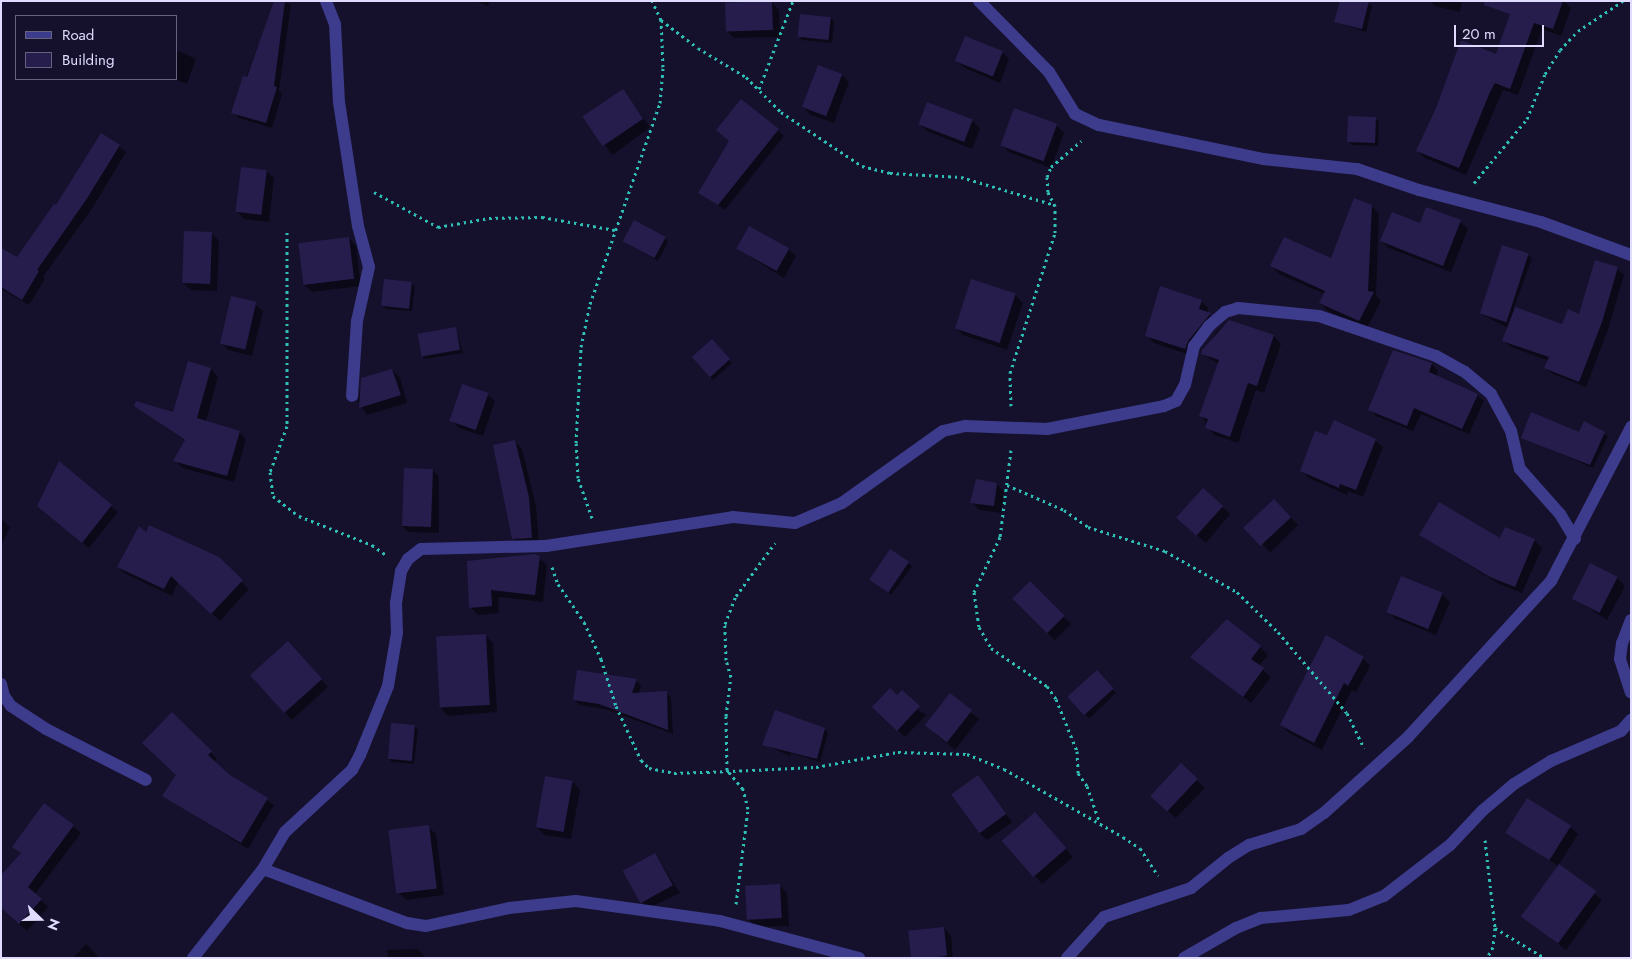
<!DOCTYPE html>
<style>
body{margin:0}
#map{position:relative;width:1632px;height:959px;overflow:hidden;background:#15112c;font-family:Jost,sans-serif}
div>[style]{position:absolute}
.shadow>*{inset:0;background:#0007;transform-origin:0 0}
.building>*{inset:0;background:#261d4d;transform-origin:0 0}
.path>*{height:3px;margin-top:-1.5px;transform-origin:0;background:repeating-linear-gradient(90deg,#2fc0b5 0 2.5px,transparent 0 6.5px)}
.minor>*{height:12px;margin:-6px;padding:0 6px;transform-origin:6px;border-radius:6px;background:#3d3b8c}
span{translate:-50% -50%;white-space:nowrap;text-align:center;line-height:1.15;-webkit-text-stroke:4px #15112c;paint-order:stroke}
.frame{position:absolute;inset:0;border:2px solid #dfdcff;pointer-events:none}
.legend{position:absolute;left:15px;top:15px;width:162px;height:65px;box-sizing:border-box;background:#15112c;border:1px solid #666280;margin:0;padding:6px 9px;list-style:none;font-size:15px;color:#dfdcff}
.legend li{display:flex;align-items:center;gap:10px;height:25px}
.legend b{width:25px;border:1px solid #666280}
.north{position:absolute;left:15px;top:894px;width:50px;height:50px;-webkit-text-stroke:4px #15112c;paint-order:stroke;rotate:112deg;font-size:14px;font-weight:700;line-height:20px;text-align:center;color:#dfdcff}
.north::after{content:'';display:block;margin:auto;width:18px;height:22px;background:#dfdcff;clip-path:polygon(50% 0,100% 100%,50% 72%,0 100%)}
.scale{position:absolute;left:1454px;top:25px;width:90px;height:22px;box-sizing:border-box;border:2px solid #dfdcff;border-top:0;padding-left:6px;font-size:15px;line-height:18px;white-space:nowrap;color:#dfdcff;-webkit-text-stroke:4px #15112c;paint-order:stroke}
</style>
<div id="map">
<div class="shadow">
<i style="clip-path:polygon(275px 1px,291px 4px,279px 91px,282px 94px,272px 128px,239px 118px,233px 112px)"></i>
<i style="clip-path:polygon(475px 1px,490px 1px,488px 6px)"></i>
<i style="clip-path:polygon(1431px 1px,1462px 1px,1460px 12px,1434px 6px)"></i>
<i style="clip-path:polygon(1516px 1px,1564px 1px,1571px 8px,1561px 36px,1542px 29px,1518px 95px,1503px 90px,1466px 175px,1425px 158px,1418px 151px,1437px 109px,1497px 56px)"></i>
<i style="clip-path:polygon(772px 3px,779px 10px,780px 37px,734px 38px,727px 31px)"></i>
<i style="clip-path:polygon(1368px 3px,1372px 6px,1366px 32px,1336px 22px)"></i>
<i style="clip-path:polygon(831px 18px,834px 22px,832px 43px,802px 40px,799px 36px)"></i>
<i style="clip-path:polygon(176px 50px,196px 59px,187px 84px,174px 79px)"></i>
<i style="clip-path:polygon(1002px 52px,1009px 59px,1000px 83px,965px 68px,957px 61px)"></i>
<i style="clip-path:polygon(842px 75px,849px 82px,834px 123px,811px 115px,803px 107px)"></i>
<i style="left:623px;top:91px;width:45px;height:47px;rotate:53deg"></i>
<i style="clip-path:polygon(928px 104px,973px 121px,980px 129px,972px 149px,927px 131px,919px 124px)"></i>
<i style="clip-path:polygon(1376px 119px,1379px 122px,1378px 146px,1352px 145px,1348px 141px)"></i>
<i style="clip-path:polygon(1056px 125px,1064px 133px,1051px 168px,1009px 152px,1002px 145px)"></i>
<i style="clip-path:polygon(717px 130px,778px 130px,784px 136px,725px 210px,700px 193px,730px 141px)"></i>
<i style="clip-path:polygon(119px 146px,126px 152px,93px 207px,43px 277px,45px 279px,29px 305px,1px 289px,1px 249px,17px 259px,56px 207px)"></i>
<i style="clip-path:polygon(266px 171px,274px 178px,269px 222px,244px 219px,237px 212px)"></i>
<i style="clip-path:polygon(1372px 206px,1379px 214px,1376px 295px,1381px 301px,1367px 328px,1328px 311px,1320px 303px,1325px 294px,1279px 274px,1272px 266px,1331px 260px)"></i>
<i style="clip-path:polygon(1460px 222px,1468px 229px,1451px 272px,1389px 248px,1381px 241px,1421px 224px)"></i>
<i style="clip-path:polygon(211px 233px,219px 241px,217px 291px,191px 290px,183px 283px)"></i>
<i style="clip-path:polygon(349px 238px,356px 246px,361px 286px,312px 292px,304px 285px)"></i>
<i style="clip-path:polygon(665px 238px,668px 242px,658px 261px,624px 241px)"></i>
<i style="clip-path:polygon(738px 249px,788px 249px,796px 256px,784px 278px)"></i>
<i style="clip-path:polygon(1528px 255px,1532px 258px,1514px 308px,1562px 326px,1580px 315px,1617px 268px,1624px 275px,1608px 330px,1586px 387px,1553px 374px,1546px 368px,1549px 361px,1511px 347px,1504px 341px,1508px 328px,1479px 313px)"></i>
<i style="clip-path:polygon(411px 283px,415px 286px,412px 311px,386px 309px,383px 306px)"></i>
<i style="clip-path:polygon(1015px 295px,1023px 303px,1007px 350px,963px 335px,956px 328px)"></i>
<i style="clip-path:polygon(1201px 301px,1209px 309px,1207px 313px,1218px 322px,1193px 356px,1154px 343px,1146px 335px)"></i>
<i style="clip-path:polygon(255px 304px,263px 311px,252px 356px,228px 350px,221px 342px)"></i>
<i style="clip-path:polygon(1229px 321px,1274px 336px,1281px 344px,1264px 393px,1256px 390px,1238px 443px,1214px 435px,1201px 415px,1219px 364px,1202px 354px,1216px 332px)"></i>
<i style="clip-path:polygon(456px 328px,463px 353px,425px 359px,422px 356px)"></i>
<i style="clip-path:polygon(716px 345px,732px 363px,713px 380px,710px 377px)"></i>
<i style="clip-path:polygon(1394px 351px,1432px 364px,1438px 371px,1436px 376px,1477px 395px,1484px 401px,1469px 434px,1421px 414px,1413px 431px,1376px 416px,1370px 410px)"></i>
<i style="clip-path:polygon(211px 369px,218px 377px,206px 421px,239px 432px,246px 439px,234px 482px,182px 468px,175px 460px,185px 441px,135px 406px,174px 413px)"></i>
<i style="clip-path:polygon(392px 370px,400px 378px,407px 403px,367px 415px,358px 402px,362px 379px)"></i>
<i style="clip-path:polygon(487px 394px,495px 401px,483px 436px,459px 428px,451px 420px)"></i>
<i style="clip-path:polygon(1585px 423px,1608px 436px,1593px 468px,1523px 437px,1580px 433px)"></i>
<i style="clip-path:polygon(1328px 437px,1375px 440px,1383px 447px,1363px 497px,1348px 491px,1347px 495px,1309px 478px,1302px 471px)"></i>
<i style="clip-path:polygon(514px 441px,522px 449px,536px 506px,539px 545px,521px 546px,513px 538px)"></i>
<i style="clip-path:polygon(59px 463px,118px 512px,89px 548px,45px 512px)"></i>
<i style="clip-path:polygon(433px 470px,439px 477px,439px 533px,408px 532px,402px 526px)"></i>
<i style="clip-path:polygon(997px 484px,1004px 492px,1001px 513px,979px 510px,972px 502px)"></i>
<i style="clip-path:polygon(1203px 490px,1230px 514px,1206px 543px,1186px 526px)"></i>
<i style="left:1274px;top:501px;width:34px;height:39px;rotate:45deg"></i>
<i style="clip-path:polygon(1px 519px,10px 527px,1px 546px)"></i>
<i style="clip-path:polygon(146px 534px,218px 559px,249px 589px,220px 621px,178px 582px,172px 596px,126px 574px,118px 567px)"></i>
<i style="clip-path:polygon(1420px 535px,1534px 540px,1542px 548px,1522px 593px,1499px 584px)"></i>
<i style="left:891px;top:551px;width:26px;height:35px;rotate:36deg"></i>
<i style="clip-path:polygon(539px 558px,547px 565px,543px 602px,498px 597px,499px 613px,478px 615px,470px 607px,468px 562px)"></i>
<i style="clip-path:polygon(1617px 578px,1625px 586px,1607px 620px,1573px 598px)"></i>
<i style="left:1030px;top:583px;width:58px;height:23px;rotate:45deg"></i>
<i style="clip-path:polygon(1442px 594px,1450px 602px,1436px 635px,1396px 619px,1388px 612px)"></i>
<i style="clip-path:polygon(485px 635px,493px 643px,497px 712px,448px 716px,441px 708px)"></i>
<i style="clip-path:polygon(1260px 647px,1268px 655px,1259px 666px,1271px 677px,1251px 703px,1192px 657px)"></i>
<i style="clip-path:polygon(296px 651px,328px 687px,292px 720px,252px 675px)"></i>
<i style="clip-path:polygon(1363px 658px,1370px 666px,1356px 692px,1352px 690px,1322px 750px,1289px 733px,1282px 725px)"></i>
<i style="left:1096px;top:672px;width:29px;height:37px;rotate:46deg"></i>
<i style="clip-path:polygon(636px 680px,641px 685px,639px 694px,666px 692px,671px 698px,673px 734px,605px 709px,579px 705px,574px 699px)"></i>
<i style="clip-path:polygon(950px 695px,979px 719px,955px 750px,934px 733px)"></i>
<i style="clip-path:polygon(898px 697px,926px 715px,905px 737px,881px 715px)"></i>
<i style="clip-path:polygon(172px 713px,217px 759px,214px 762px,230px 776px,274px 805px,248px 849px,164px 796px,177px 775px)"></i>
<i style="clip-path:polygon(392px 724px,415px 727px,418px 730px,414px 764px,392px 762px,388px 758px)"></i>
<i style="clip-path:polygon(825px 729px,828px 733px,820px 762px,791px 753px,790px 756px,764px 744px)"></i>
<i style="left:1181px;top:765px;width:33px;height:42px;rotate:44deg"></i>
<i style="clip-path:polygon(978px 776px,1012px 822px,987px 840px,979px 833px)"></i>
<i style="clip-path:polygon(573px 782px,580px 790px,571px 839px,544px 835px,537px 827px)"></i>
<i style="clip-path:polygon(1042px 821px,1073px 857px,1042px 884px,1035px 876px)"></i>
<i style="clip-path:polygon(73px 826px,81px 833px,35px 894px,48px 907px,27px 931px,1px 908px,22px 854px,14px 846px)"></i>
<i style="clip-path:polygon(428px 827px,436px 834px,444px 895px,406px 900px,398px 892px)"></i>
<i style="clip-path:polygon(1570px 827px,1578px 834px,1558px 866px,1602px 900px,1566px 950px,1522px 916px,1558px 866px,1507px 832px)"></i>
<i style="clip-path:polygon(655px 854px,680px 893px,648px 908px,641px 901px)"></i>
<i style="clip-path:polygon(779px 885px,787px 893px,789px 926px,756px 927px,748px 919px)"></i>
<i style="clip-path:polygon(944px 928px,951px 936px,953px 958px,912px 958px)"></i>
<i style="clip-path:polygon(86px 944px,100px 958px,73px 958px)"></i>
<i style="clip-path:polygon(418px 949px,426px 958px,381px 958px,388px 956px,387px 950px)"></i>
</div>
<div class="building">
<i style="clip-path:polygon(274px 1px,285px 1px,274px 86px,277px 87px,266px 123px,231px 113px,243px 76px,247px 77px)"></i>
<i style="left:772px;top:1px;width:29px;height:47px;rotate:88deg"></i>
<i style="clip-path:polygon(1340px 1px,1369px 1px,1362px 29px,1334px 22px)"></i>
<i style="clip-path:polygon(1484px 1px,1563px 1px,1553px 29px,1534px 23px,1510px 89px,1495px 83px,1490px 92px,1459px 168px,1416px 151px,1436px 108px,1461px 40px,1496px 54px,1510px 14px,1484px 5px)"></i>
<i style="left:800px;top:14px;width:31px;height:23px;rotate:6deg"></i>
<i style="left:965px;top:36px;width:41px;height:27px;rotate:22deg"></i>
<i style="left:818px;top:65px;width:26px;height:45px;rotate:21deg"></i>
<i style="left:623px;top:89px;width:36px;height:49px;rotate:56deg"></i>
<i style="clip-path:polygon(741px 99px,779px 129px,718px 205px,698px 193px,729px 141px,716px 130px)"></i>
<i style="left:927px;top:102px;width:49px;height:24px;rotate:21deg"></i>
<i style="left:1014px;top:108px;width:46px;height:40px;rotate:20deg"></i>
<i style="left:1348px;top:116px;width:28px;height:26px;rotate:2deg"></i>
<i style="clip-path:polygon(101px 133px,120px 145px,86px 200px,37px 270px,39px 271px,22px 300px,1px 287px,1px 248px,17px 257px,54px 204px,56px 205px)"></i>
<i style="left:241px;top:167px;width:26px;height:45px;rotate:7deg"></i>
<i style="clip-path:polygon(1354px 198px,1372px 205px,1368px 291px,1374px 292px,1359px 321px,1319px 303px,1325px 291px,1270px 266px,1284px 237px,1331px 258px)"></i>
<i style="clip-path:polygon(1426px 207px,1461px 220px,1443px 266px,1380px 241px,1392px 212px,1420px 223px)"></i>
<i style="left:634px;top:220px;width:36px;height:24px;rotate:28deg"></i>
<i style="left:749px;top:226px;width:46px;height:26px;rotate:29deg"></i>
<i style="left:184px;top:231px;width:28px;height:52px;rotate:2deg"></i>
<i style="left:349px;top:237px;width:42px;height:51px;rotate:83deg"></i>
<i style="left:1502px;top:245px;width:28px;height:72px;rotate:18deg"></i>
<i style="clip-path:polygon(1595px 260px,1618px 267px,1602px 322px,1579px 382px,1544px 368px,1549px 357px,1502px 341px,1515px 307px,1562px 324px,1568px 309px,1579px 314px)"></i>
<i style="left:384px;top:279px;width:28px;height:27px;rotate:6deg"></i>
<i style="left:971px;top:279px;width:47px;height:52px;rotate:18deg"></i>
<i style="clip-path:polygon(1160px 286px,1202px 300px,1199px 309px,1211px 313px,1188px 341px,1185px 349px,1145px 336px)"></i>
<i style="left:231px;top:296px;width:26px;height:49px;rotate:13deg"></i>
<i style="clip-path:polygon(1229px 320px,1274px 335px,1257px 386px,1248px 383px,1230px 437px,1205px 428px,1208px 419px,1199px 416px,1219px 360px,1201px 354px,1202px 350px)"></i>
<i style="left:456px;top:327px;width:23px;height:39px;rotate:80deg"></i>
<i style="left:712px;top:339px;width:27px;height:27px;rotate:48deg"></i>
<i style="clip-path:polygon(1393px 350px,1432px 363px,1429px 372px,1478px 394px,1462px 429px,1414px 408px,1407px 426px,1368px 410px)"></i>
<i style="clip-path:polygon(188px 361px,211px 368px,197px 418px,240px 431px,227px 476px,173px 461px,185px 440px,134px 406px,136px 401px,173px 412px)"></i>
<i style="clip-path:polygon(392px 369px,401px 395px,359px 408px,361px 378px)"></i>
<i style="left:462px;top:384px;width:28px;height:39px;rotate:19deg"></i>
<i style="clip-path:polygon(1531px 412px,1579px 432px,1584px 421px,1605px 432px,1590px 465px,1521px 438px)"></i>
<i style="clip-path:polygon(1334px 420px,1376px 439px,1356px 490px,1340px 484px,1339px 488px,1300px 471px,1315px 431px,1327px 435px)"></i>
<i style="clip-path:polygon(515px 440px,529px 497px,532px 538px,512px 539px,493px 445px)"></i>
<i style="clip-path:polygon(59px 461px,112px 505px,82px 543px,37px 506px)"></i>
<i style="left:404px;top:468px;width:29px;height:58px;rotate:2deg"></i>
<i style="clip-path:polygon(976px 479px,997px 483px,994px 506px,970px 503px)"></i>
<i style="left:1203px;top:488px;width:27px;height:40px;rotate:42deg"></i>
<i style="left:1274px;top:499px;width:25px;height:42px;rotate:47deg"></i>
<i style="clip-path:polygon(1439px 502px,1500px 538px,1505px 527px,1535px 539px,1515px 587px,1490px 577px,1419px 535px)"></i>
<i style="clip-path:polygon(149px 525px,219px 557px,243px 580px,211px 614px,171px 576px,164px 589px,117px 567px,139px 526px,146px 532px)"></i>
<i style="left:890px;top:549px;width:23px;height:37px;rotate:34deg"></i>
<i style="clip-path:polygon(534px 554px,540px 556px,535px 595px,491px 590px,492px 606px,469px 608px,467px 561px)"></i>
<i style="left:1590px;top:563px;width:31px;height:40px;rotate:27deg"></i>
<i style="left:1401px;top:576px;width:45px;height:39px;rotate:22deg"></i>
<i style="left:1030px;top:581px;width:49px;height:25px;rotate:45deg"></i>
<i style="clip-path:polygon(1227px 619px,1261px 646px,1251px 659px,1264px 668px,1243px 697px,1190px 657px)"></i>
<i style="left:486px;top:634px;width:71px;height:50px;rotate:87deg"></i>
<i style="clip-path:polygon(1326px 635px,1364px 657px,1348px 686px,1344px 683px,1314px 743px,1280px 725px)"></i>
<i style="left:288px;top:641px;width:51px;height:51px;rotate:48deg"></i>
<i style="clip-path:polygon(577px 670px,637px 679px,632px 693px,667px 691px,668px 730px,599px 704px,573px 700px)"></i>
<i style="left:1097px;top:670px;width:25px;height:40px;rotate:48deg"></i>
<i style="clip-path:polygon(890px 688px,897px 695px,902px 690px,920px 706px,897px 731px,872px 707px)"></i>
<i style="left:950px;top:693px;width:28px;height:41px;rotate:38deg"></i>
<i style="clip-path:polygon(775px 710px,825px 728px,817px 759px,762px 745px)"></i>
<i style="clip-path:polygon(172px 712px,212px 751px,208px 755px,230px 775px,268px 798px,241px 843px,162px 796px,176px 775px,142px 743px)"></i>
<i style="left:391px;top:723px;width:24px;height:36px;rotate:5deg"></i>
<i style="left:1181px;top:763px;width:23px;height:45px;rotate:43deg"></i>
<i style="left:978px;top:775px;width:48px;height:33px;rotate:54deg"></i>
<i style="left:545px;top:776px;width:28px;height:52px;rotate:10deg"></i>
<i style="left:1527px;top:798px;width:52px;height:41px;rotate:32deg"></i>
<i style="clip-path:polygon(44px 803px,74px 825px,28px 887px,42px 899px,19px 924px,1px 908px,1px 875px,21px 853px,12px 847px)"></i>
<i style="left:1035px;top:812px;width:48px;height:44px;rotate:49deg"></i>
<i style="left:429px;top:825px;width:64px;height:41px;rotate:83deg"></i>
<i style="left:655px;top:853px;width:37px;height:37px;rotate:61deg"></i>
<i style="left:1559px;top:864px;width:46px;height:65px;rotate:36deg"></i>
<i style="left:780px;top:884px;width:34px;height:35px;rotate:87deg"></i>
<i style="left:944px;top:927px;width:29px;height:36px;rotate:84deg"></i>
</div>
<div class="path">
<i style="left:661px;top:20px;width:46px;rotate:37.1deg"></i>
<i style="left:698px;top:48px;width:56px;rotate:31.1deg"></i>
<i style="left:746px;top:77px;width:49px;rotate:45deg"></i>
<i style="left:781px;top:112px;width:97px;rotate:33.7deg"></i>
<i style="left:862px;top:166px;width:29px;rotate:14deg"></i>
<i style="left:890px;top:173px;width:71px;rotate:3.2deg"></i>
<i style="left:961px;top:177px;width:98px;rotate:16.6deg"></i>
<i style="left:759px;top:89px;width:94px;rotate:-68.9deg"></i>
<i style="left:1474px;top:183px;width:83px;rotate:-50.4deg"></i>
<i style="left:1527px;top:119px;width:48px;rotate:-68.2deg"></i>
<i style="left:1545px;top:74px;width:28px;rotate:-58deg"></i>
<i style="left:1560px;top:50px;width:26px;rotate:-47deg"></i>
<i style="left:1578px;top:31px;width:54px;rotate:-33.7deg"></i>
<i style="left:374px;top:192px;width:73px;rotate:28.7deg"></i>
<i style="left:438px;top:227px;width:52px;rotate:-10deg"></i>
<i style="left:489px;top:218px;width:53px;rotate:-1.1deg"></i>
<i style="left:542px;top:217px;width:74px;rotate:10.1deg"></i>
<i style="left:287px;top:232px;width:194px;rotate:90deg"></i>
<i style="left:287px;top:426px;width:49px;rotate:110.3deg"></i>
<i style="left:270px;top:472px;width:24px;rotate:83deg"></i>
<i style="left:273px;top:496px;width:33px;rotate:38deg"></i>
<i style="left:299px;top:516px;width:79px;rotate:21.7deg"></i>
<i style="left:372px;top:545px;width:16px;rotate:35deg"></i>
<i style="left:1011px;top:406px;width:33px;rotate:-92deg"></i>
<i style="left:1010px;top:373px;width:147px;rotate:-72.2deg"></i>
<i style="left:1055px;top:233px;width:27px;rotate:-90deg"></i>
<i style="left:1055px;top:206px;width:16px;rotate:-117deg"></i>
<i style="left:1048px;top:192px;width:15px;rotate:-94deg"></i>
<i style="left:1047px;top:177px;width:11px;rotate:-68deg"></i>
<i style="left:1051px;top:167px;width:40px;rotate:-41deg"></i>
<i style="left:1011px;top:450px;width:88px;rotate:97.2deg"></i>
<i style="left:1000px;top:537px;width:61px;rotate:115.3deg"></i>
<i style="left:974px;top:592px;width:35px;rotate:82deg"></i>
<i style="left:979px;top:627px;width:24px;rotate:60deg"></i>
<i style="left:991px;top:648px;width:68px;rotate:34.2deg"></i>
<i style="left:1047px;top:686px;width:16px;rotate:55deg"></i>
<i style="left:1056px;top:699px;width:56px;rotate:68deg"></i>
<i style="left:1077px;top:751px;width:22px;rotate:87deg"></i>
<i style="left:1078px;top:773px;width:16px;rotate:55deg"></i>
<i style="left:1087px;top:786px;width:37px;rotate:71deg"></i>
<i style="left:1007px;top:485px;width:62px;rotate:23.7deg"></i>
<i style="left:1064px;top:510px;width:29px;rotate:35deg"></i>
<i style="left:1088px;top:527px;width:81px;rotate:17.3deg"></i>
<i style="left:1165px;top:551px;width:83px;rotate:29.7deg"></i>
<i style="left:1237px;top:592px;width:57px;rotate:44.3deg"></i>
<i style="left:1278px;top:632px;width:106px;rotate:49.6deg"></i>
<i style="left:1347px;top:713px;width:39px;rotate:64deg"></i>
<i style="left:592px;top:518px;width:42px;rotate:-109.3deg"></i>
<i style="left:578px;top:478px;width:35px;rotate:-93deg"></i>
<i style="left:576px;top:443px;width:96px;rotate:-87deg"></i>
<i style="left:581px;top:347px;width:44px;rotate:-78.2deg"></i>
<i style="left:590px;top:304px;width:213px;rotate:-70.8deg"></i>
<i style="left:660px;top:103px;width:36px;rotate:-85deg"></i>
<i style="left:663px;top:67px;width:47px;rotate:-92.4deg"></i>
<i style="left:661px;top:20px;width:21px;rotate:-115deg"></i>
<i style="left:552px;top:567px;width:18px;rotate:71deg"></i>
<i style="left:558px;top:584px;width:46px;rotate:55.6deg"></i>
<i style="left:584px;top:622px;width:41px;rotate:65.3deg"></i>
<i style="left:601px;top:659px;width:49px;rotate:72.3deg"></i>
<i style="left:616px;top:706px;width:60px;rotate:65.2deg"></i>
<i style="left:641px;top:760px;width:11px;rotate:45deg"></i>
<i style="left:649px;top:768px;width:25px;rotate:11deg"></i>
<i style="left:674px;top:773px;width:33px;rotate:-2deg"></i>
<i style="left:707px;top:772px;width:109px;rotate:-2.6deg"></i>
<i style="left:816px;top:767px;width:83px;rotate:-10.4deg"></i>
<i style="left:898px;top:752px;width:69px;rotate:1.7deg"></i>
<i style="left:967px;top:754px;width:40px;rotate:22deg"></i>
<i style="left:1004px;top:769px;width:137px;rotate:29.7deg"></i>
<i style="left:1123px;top:837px;width:20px;rotate:33deg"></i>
<i style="left:1140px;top:848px;width:33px;rotate:57deg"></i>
<i style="left:1485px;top:840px;width:89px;rotate:83.5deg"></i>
<i style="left:1495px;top:928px;width:19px;rotate:96deg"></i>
<i style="left:1493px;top:947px;width:13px;rotate:119deg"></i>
<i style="left:736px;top:904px;width:96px;rotate:-82.8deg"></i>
<i style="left:748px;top:809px;width:21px;rotate:-104deg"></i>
<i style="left:743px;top:789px;width:25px;rotate:-130deg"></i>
<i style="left:727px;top:770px;width:54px;rotate:-91.1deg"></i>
<i style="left:726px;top:716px;width:39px;rotate:-83deg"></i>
<i style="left:731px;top:677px;width:18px;rotate:-106deg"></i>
<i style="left:726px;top:660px;width:36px;rotate:-92deg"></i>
<i style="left:725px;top:624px;width:30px;rotate:-69deg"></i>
<i style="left:736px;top:596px;width:66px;rotate:-53.7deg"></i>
<i style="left:1495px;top:928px;width:58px;rotate:31deg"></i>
</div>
<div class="minor">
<i style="left:326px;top:1px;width:25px;rotate:69deg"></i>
<i style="left:335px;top:24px;width:78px;rotate:87.1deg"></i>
<i style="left:339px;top:102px;width:125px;rotate:81.3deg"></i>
<i style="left:358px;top:226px;width:42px;rotate:75deg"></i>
<i style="left:369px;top:267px;width:55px;rotate:102.5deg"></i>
<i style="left:357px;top:321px;width:75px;rotate:93.8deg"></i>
<i style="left:979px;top:1px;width:100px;rotate:45.4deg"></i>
<i style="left:1049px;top:72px;width:49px;rotate:58.2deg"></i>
<i style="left:1075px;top:114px;width:26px;rotate:25deg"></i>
<i style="left:1099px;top:125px;width:167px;rotate:11.7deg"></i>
<i style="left:1263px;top:159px;width:95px;rotate:6.1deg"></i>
<i style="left:1357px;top:169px;width:65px;rotate:18.7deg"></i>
<i style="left:1419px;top:190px;width:126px;rotate:14.7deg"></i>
<i style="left:1541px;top:222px;width:96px;rotate:20.1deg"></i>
<i style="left:1631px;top:620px;width:25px;rotate:111deg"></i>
<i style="left:1622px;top:643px;width:16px;rotate:97deg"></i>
<i style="left:1620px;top:659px;width:35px;rotate:72deg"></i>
<i style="left:1px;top:684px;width:12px;rotate:76deg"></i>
<i style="left:4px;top:696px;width:12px;rotate:55deg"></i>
<i style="left:11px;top:706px;width:42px;rotate:33.3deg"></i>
<i style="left:46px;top:729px;width:112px;rotate:27deg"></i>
<i style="left:263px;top:869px;width:154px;rotate:20.6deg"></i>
<i style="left:407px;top:923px;width:19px;rotate:9deg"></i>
<i style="left:426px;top:926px;width:85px;rotate:-12.2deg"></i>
<i style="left:509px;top:908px;width:67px;rotate:-6deg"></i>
<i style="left:576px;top:901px;width:145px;rotate:7.9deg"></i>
<i style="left:720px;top:921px;width:144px;rotate:14.9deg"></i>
<i style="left:193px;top:958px;width:113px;rotate:-51.8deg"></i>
<i style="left:263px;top:869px;width:43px;rotate:-59.3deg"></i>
<i style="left:285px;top:832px;width:91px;rotate:-42.8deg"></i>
<i style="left:352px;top:770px;width:17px;rotate:-62deg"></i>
<i style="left:360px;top:755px;width:74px;rotate:-67.9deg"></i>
<i style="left:388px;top:686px;width:54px;rotate:-80.4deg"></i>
<i style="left:397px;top:633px;width:30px;rotate:-92deg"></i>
<i style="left:396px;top:603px;width:32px;rotate:-81deg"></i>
<i style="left:401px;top:571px;width:14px;rotate:-60deg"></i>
<i style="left:408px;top:559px;width:16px;rotate:-38deg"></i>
<i style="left:421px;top:549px;width:125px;rotate:-1.4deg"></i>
<i style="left:546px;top:546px;width:189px;rotate:-8.8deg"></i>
<i style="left:733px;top:517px;width:62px;rotate:5.5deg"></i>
<i style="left:795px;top:523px;width:51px;rotate:-23.1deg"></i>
<i style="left:842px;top:503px;width:124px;rotate:-35.5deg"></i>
<i style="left:943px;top:431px;width:23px;rotate:-13deg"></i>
<i style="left:965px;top:426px;width:82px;rotate:2.1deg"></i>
<i style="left:1047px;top:429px;width:119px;rotate:-11.1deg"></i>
<i style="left:1164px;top:406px;width:13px;rotate:-23deg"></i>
<i style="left:1176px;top:401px;width:18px;rotate:-61deg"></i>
<i style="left:1185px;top:385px;width:40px;rotate:-77deg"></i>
<i style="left:1194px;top:346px;width:25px;rotate:-53deg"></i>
<i style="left:1209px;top:326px;width:21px;rotate:-41deg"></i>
<i style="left:1225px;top:312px;width:14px;rotate:-17deg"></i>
<i style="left:1238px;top:308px;width:81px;rotate:5.6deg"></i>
<i style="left:1319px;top:316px;width:124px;rotate:18.9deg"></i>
<i style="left:1436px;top:356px;width:33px;rotate:29deg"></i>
<i style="left:1465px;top:372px;width:34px;rotate:40deg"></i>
<i style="left:1491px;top:394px;width:42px;rotate:61.6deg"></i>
<i style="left:1511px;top:431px;width:39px;rotate:77deg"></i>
<i style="left:1520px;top:469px;width:60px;rotate:48.4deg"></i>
<i style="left:1560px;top:514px;width:29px;rotate:59deg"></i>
<i style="left:1067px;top:958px;width:55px;rotate:-47.9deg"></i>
<i style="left:1104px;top:917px;width:92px;rotate:-18.4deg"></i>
<i style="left:1191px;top:888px;width:48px;rotate:-39deg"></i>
<i style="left:1228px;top:858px;width:25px;rotate:-32deg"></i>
<i style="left:1249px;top:845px;width:54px;rotate:-17.1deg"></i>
<i style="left:1301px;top:829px;width:28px;rotate:-35deg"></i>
<i style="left:1324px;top:813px;width:113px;rotate:-42.1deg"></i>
<i style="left:1408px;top:737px;width:212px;rotate:-47.5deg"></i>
<i style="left:1551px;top:581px;width:174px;rotate:-62.5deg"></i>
<i style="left:1184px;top:958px;width:60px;rotate:-30deg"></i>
<i style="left:1236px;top:928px;width:27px;rotate:-22deg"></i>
<i style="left:1261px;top:918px;width:88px;rotate:-5.2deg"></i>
<i style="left:1349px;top:910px;width:38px;rotate:-22deg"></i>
<i style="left:1384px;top:896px;width:83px;rotate:-37.7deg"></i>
<i style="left:1450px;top:845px;width:47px;rotate:-46.7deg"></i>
<i style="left:1482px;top:811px;width:42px;rotate:-40.2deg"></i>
<i style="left:1514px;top:784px;width:44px;rotate:-31.9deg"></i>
<i style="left:1551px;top:761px;width:76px;rotate:-23.2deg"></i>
<i style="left:1621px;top:731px;width:15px;rotate:-48deg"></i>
</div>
<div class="frame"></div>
<ul class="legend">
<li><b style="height:6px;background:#3d3b8c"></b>Road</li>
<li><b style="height:14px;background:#261d4d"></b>Building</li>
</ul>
<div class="north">N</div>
<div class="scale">20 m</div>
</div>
